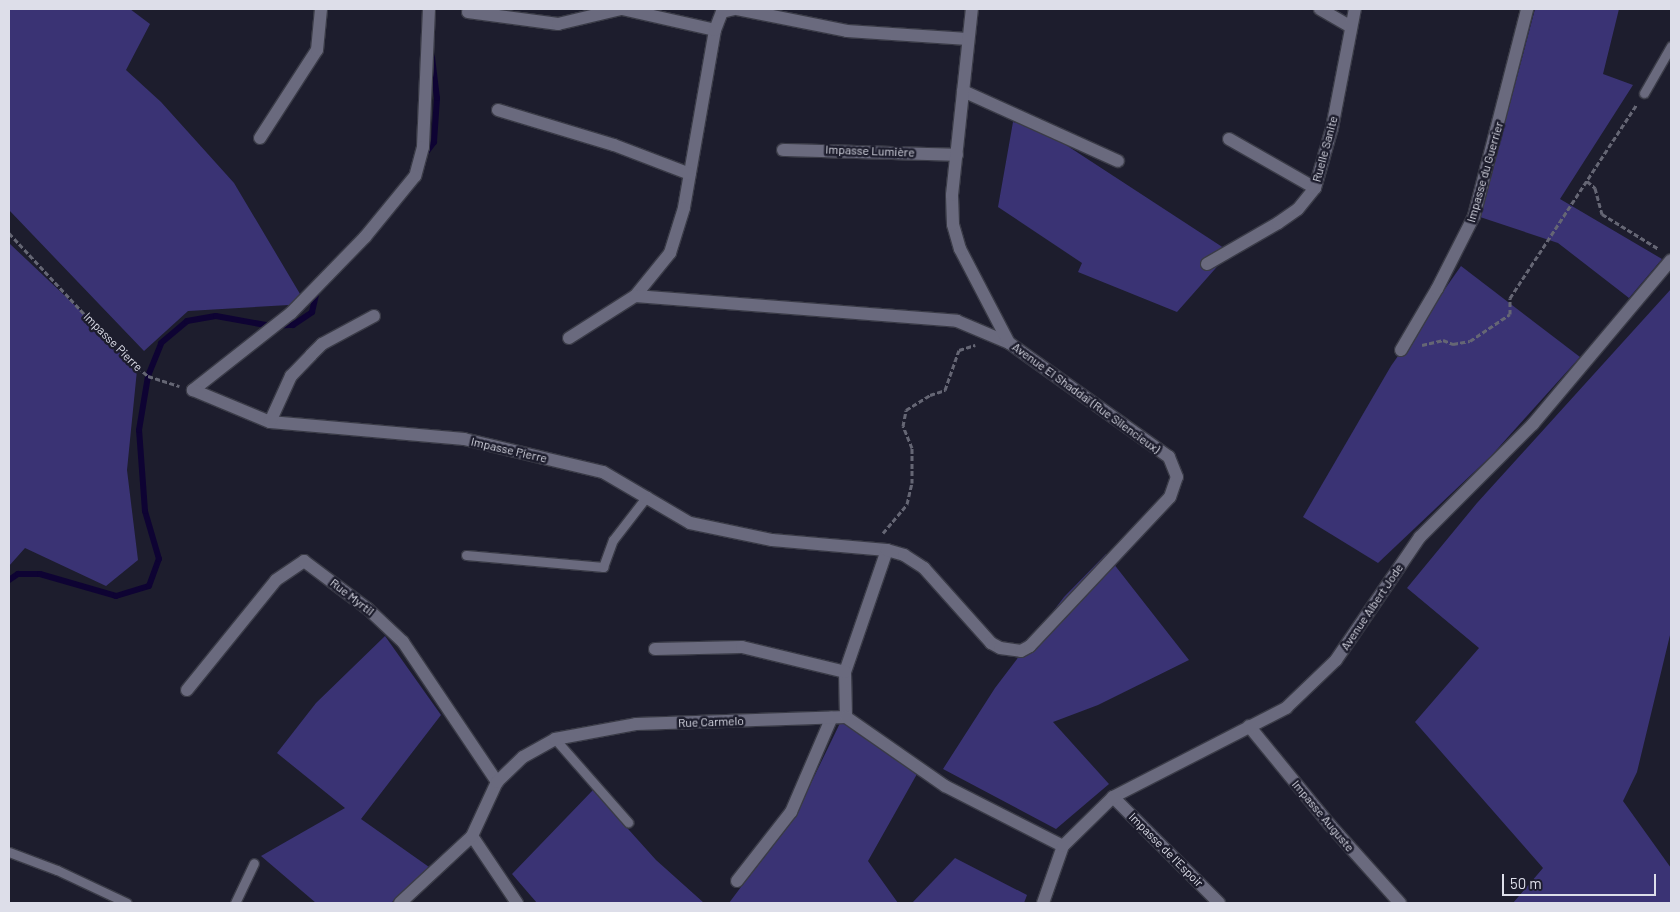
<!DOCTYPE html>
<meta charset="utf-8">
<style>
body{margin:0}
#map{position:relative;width:1680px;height:912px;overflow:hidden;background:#1d1d2d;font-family:Barlow,sans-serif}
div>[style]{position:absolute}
.green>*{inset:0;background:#3a3374}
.stream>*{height:6px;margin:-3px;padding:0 3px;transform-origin:3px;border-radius:3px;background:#0e0333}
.path>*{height:3px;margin-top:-1.5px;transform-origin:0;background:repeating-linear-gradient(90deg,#656674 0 5px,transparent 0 7.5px)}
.roads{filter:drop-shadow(1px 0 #3a3b47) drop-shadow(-1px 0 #3a3b47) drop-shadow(0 1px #3a3b47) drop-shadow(0 -1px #3a3b47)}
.service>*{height:9px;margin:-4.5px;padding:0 4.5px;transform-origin:4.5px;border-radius:4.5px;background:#6a6a7e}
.minor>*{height:12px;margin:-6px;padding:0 6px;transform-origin:6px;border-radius:6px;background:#6a6a7e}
span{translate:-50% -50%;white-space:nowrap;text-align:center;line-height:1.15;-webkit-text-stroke:5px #1d1d2d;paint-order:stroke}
.street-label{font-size:12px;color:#dddee9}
.frame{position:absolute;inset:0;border:10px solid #dddee9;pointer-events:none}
.scale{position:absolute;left:1502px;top:874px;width:154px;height:22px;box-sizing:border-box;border:2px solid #dddee9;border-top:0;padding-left:6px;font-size:15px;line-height:18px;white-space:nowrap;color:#dddee9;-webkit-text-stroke:4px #1d1d2d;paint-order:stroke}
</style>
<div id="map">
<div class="green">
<i style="clip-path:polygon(9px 9px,130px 9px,150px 24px,126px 70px,161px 102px,234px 183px,306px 304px,188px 311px,144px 351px,9px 210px)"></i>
<i style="clip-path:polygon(1535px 9px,1619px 9px,1603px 74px,1633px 85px,1560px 199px,1662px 259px,1629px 298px,1558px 243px,1480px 217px)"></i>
<i style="clip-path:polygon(1013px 122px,1043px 130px,1230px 252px,1177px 312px,1078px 272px,1082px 263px,998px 207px)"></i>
<i style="clip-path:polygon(9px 243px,82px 312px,137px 370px,127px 470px,138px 560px,106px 586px,25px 548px,9px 566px)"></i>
<i style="clip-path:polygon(1461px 266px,1580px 357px,1491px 456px,1378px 563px,1303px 517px,1391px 366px)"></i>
<i style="clip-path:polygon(1671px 289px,1671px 631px,1637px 772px,1623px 801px,1671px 868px,1671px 903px,1513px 903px,1543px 868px,1415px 722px,1479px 648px,1407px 588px,1477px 503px)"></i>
<i style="clip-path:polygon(1106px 554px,1189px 660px,1098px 705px,1053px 722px,1109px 784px,1056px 829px,943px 769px,995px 688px,1064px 597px)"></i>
<i style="clip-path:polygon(385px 636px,441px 715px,361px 819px,429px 867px,391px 903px,316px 903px,261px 856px,345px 808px,277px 753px,316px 703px)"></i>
<i style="clip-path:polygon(841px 721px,917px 774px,868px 861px,898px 903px,729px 903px,797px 812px)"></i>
<i style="clip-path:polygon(593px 790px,656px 860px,704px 903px,537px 903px,512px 874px)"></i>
<i style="clip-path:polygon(955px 858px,1027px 895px,1024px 903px,912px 903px)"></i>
</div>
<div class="stream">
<i style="left:425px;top:154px;width:15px;rotate:-53deg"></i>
<i style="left:434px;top:142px;width:44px;rotate:-86.1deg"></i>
<i style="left:437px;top:98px;width:41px;rotate:-97deg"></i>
<i style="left:9px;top:580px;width:11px;rotate:-34deg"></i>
<i style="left:18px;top:574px;width:22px"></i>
<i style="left:40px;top:574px;width:79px;rotate:16.1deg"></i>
<i style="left:116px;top:596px;width:34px;rotate:-17deg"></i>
<i style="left:149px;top:586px;width:29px;rotate:-70deg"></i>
<i style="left:159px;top:559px;width:50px;rotate:-106.3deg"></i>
<i style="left:145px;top:511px;width:81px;rotate:-94.2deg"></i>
<i style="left:139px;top:430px;width:55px;rotate:-80.5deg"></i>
<i style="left:148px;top:376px;width:35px;rotate:-68deg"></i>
<i style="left:161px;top:343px;width:34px;rotate:-40deg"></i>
<i style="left:187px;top:321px;width:29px;rotate:-10deg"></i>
<i style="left:216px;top:316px;width:56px;rotate:10.3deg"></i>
<i style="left:271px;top:326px;width:22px;rotate:-3deg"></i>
<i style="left:293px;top:325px;width:23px;rotate:-34deg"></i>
<i style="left:312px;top:312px;width:23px;rotate:-77deg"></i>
</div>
<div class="path">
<i style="left:1587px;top:181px;width:11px;rotate:41deg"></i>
<i style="left:1595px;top:188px;width:27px;rotate:75deg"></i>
<i style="left:1602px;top:214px;width:67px;rotate:31.6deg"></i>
<i style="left:9px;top:233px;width:156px;rotate:47.1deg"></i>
<i style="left:115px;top:347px;width:44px;rotate:41.3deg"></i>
<i style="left:148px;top:376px;width:33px;rotate:18deg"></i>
<i style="left:1422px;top:345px;width:22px;rotate:-13deg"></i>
<i style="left:1443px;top:340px;width:11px;rotate:22deg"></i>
<i style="left:1453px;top:344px;width:17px;rotate:-10deg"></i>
<i style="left:1470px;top:341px;width:48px;rotate:-34deg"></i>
<i style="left:1510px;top:314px;width:16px;rotate:-90deg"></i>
<i style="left:1510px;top:298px;width:232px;rotate:-56.8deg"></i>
<i style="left:883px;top:533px;width:38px;rotate:-50deg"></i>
<i style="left:907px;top:504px;width:22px;rotate:-77deg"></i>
<i style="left:912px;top:483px;width:35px;rotate:-90deg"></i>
<i style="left:912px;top:448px;width:24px;rotate:-112deg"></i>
<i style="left:903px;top:426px;width:16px;rotate:-79deg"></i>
<i style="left:906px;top:410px;width:28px;rotate:-32deg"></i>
<i style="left:930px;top:395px;width:16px;rotate:-18deg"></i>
<i style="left:945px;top:390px;width:42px;rotate:-70.7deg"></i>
<i style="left:959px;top:350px;width:17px;rotate:-17deg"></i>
</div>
<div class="roads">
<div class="service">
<i style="left:1644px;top:93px;width:54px;rotate:-60.1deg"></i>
<i style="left:466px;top:555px;width:138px;rotate:5deg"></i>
<i style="left:603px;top:567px;width:29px;rotate:-70deg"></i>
<i style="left:613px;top:540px;width:56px;rotate:-52.3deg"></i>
<i style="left:555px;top:739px;width:111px;rotate:48.7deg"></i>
<i style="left:9px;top:852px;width:51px;rotate:20.6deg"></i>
<i style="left:57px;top:870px;width:77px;rotate:25.2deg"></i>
<i style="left:235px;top:903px;width:44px;rotate:-64.6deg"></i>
</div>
<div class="minor">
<i style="left:429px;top:9px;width:138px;rotate:92.5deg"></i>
<i style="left:423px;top:147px;width:30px;rotate:105deg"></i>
<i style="left:415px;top:176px;width:79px;rotate:129.3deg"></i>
<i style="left:365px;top:237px;width:106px;rotate:134.2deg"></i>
<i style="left:291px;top:313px;width:125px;rotate:141.8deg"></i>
<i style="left:193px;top:390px;width:83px;rotate:22.6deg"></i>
<i style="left:270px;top:422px;width:195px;rotate:5deg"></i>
<i style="left:464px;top:439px;width:143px;rotate:13.4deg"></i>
<i style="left:603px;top:472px;width:101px;rotate:30.4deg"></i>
<i style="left:690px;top:523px;width:84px;rotate:11.7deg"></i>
<i style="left:772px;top:540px;width:115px;rotate:5deg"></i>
<i style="left:887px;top:550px;width:129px;rotate:109deg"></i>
<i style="left:845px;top:672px;width:45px;rotate:88.7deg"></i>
<i style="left:622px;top:9px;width:95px;rotate:12.7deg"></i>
<i style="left:715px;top:30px;width:181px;rotate:99.9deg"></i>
<i style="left:684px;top:208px;width:47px;rotate:107.3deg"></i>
<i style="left:670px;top:253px;width:55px;rotate:129.1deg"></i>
<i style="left:737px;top:9px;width:112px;rotate:11.3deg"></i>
<i style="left:847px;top:31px;width:121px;rotate:3.8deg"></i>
<i style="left:1320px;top:9px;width:34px;rotate:30deg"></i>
<i style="left:468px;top:12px;width:91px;rotate:7.6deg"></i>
<i style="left:558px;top:24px;width:65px;rotate:-13.4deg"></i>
<i style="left:715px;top:30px;width:19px;rotate:-69deg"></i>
<i style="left:722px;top:12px;width:12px;rotate:-14deg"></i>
<i style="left:963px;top:91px;width:170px;rotate:24.3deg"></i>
<i style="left:498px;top:110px;width:121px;rotate:16.8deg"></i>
<i style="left:614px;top:145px;width:81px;rotate:20.9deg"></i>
<i style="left:260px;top:138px;width:105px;rotate:-57.1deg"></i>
<i style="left:317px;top:50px;width:41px;rotate:-84.4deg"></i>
<i style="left:1229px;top:139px;width:99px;rotate:29.7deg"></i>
<i style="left:783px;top:150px;width:174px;rotate:1.6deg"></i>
<i style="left:1207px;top:264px;width:82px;rotate:-30deg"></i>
<i style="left:1278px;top:223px;width:24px;rotate:-35deg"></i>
<i style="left:1298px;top:209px;width:27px;rotate:-51deg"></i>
<i style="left:1315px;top:188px;width:62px;rotate:-74.2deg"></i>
<i style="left:1332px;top:128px;width:121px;rotate:-79.1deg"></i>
<i style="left:569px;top:338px;width:78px;rotate:-32.5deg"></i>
<i style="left:635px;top:296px;width:323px;rotate:4.4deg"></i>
<i style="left:957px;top:321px;width:56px;rotate:22.9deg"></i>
<i style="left:1401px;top:350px;width:71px;rotate:-59.5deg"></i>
<i style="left:1437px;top:289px;width:82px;rotate:-63.1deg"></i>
<i style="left:1474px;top:216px;width:214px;rotate:-75.6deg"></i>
<i style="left:270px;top:422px;width:51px;rotate:-65.5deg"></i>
<i style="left:291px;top:376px;width:29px;rotate:-46deg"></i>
<i style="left:311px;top:355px;width:16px;rotate:-45deg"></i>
<i style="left:322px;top:344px;width:59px;rotate:-28.3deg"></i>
<i style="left:887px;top:550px;width:18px;rotate:16deg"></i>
<i style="left:904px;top:555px;width:24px;rotate:33deg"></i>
<i style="left:924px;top:568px;width:101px;rotate:48.2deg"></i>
<i style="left:991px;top:643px;width:10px;rotate:29deg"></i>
<i style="left:1000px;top:648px;width:21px;rotate:8deg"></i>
<i style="left:1021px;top:651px;width:10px;rotate:-29deg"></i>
<i style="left:1030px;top:646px;width:204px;rotate:-46.8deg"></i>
<i style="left:1170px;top:497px;width:21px;rotate:-71deg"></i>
<i style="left:1177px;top:477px;width:22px;rotate:-112deg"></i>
<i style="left:1169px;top:457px;width:196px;rotate:-144.5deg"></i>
<i style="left:1009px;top:343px;width:106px;rotate:-117.5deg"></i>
<i style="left:960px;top:249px;width:26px;rotate:-106deg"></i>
<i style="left:953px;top:224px;width:29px;rotate:-92deg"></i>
<i style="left:952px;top:195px;width:187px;rotate:-83.9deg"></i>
<i style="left:655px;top:649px;width:87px;rotate:-1.3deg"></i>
<i style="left:742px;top:647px;width:106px;rotate:13.6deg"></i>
<i style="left:187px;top:690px;width:141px;rotate:-51deg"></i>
<i style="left:276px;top:580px;width:34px;rotate:-34deg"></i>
<i style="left:304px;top:561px;width:80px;rotate:36.9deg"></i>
<i style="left:368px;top:609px;width:48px;rotate:43.3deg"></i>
<i style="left:403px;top:642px;width:169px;rotate:56.1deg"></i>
<i style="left:1249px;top:726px;width:128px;rotate:50.7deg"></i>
<i style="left:1330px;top:825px;width:105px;rotate:48.1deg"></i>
<i style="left:1113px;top:797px;width:150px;rotate:45deg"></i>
<i style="left:472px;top:836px;width:81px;rotate:56.1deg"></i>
<i style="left:737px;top:881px;width:88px;rotate:-52deg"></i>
<i style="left:791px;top:812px;width:103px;rotate:-66.7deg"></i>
<i style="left:400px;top:903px;width:98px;rotate:-42.9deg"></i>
<i style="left:472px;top:836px;width:60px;rotate:-65.2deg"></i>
<i style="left:497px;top:782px;width:36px;rotate:-44deg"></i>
<i style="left:523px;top:757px;width:37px;rotate:-29deg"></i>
<i style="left:555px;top:739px;width:82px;rotate:-10.5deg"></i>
<i style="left:636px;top:724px;width:210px;rotate:-1.9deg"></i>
<i style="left:846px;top:717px;width:121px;rotate:34.9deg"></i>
<i style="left:945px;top:786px;width:132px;rotate:27deg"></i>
<i style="left:1043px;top:903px;width:60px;rotate:-70.7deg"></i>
<i style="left:1063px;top:846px;width:70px;rotate:-44.4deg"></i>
<i style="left:1113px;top:797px;width:195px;rotate:-27.2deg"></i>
<i style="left:1286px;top:708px;width:69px;rotate:-43.8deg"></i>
<i style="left:1336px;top:660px;width:149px;rotate:-55.7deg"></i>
<i style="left:1420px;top:537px;width:160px;rotate:-45deg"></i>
<i style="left:1533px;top:424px;width:214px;rotate:-49.9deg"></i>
</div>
</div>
<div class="street-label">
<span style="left:1325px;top:149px;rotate:-75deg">Ruelle Sanite</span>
<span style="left:870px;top:151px;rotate:2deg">Impasse Lumière</span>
<span style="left:1485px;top:172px;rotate:-74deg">Impasse du Guerrier</span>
<span style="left:113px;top:342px;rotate:45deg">Impasse Pierre</span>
<span style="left:1086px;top:398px;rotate:36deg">Avenue El Shaddaï (Rue Silencieux)</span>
<span style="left:509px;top:450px;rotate:13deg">Impasse Pierre</span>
<span style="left:352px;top:597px;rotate:38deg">Rue Myrtil</span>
<span style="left:1372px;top:607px;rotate:-56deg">Avenue Albert Jode</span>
<span style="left:711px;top:722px;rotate:-2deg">Rue Carmelo</span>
<span style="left:1323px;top:816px;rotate:50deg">Impasse Auguste</span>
<span style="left:1166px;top:850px;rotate:45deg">Impasse de l'Espoir</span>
</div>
<div class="frame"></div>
<div class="scale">50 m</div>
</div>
